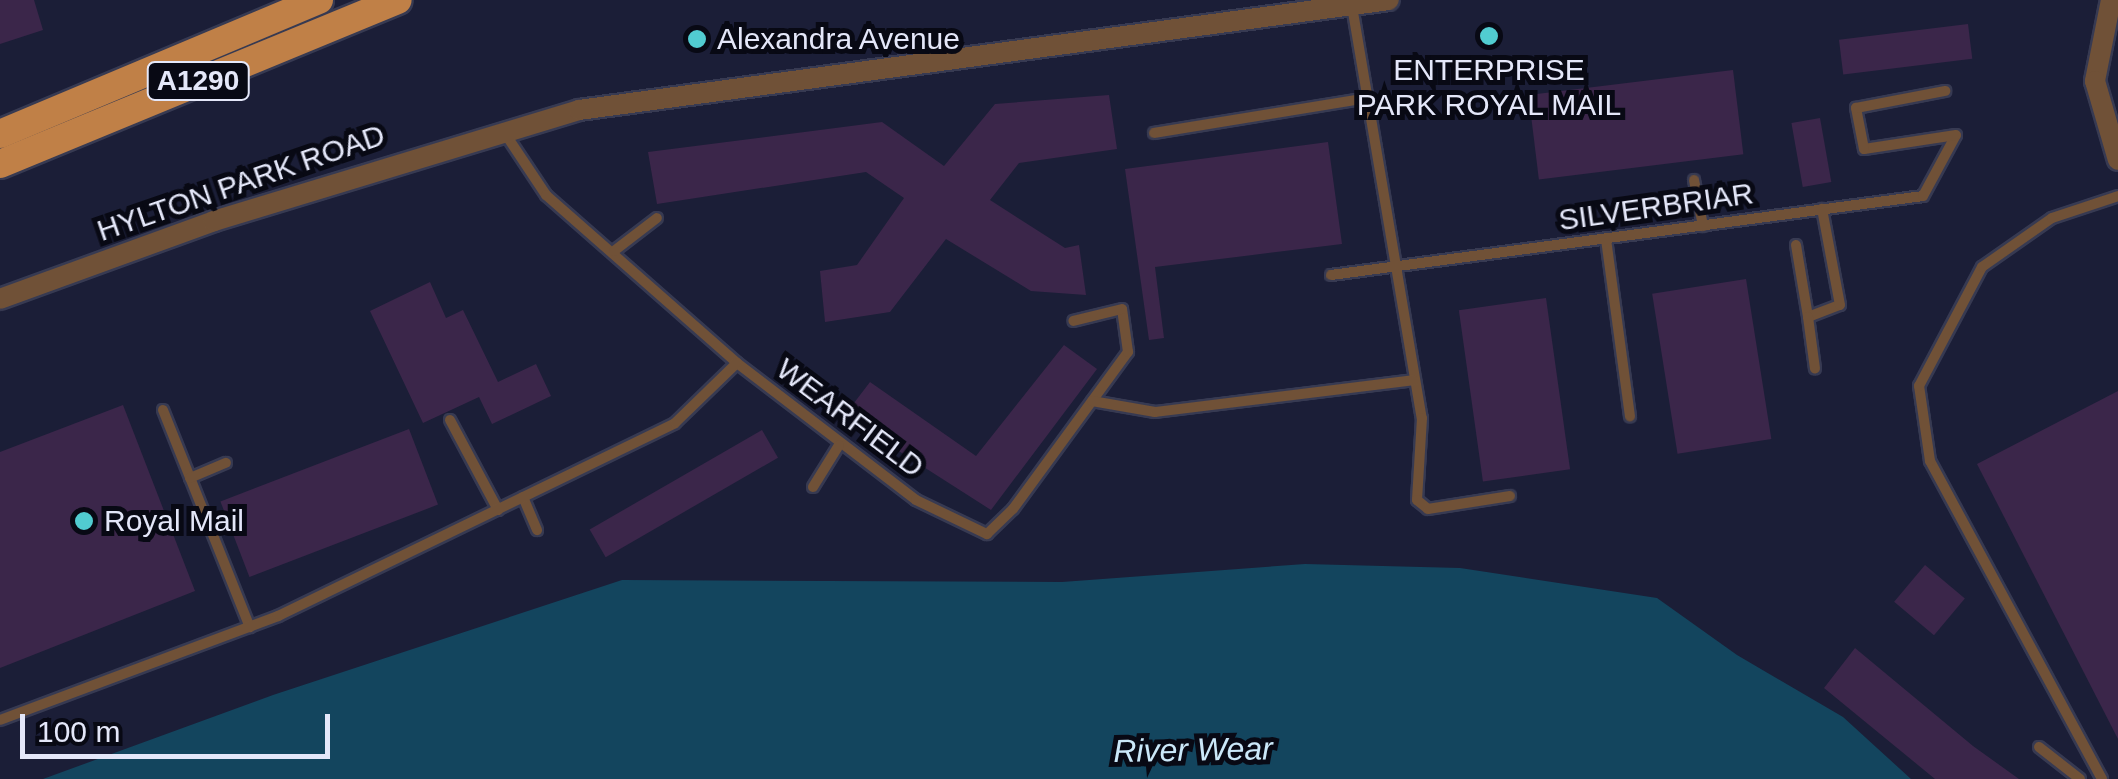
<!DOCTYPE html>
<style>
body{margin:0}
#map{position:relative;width:2118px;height:779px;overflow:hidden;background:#1b1e37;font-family:Arial,sans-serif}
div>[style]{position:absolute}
.water>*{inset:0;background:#13455e}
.building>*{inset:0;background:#3b264a;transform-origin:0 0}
.roads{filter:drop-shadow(2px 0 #373a52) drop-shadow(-2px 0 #373a52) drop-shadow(0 2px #373a52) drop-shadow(0 -2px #373a52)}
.service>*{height:10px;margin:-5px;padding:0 5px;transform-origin:5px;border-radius:5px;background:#705137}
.minor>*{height:20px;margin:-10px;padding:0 10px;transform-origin:10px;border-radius:10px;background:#705137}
.primary>*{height:28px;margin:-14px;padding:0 14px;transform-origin:14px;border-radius:14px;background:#c08047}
.dots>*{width:28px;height:28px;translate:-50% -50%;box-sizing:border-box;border:5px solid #080914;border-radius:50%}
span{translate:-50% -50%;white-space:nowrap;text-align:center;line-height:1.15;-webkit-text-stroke:10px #080914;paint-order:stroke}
.shield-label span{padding:2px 8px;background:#080914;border:2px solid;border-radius:8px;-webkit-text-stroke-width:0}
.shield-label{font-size:28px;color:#e4e7f9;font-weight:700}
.poi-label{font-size:30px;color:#e4e7f9}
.left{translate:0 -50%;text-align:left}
.street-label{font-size:30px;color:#e4e7f9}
.water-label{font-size:32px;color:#cbe8f9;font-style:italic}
.scale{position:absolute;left:20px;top:714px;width:310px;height:45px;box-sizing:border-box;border:5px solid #e4e7f9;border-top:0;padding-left:12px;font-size:30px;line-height:35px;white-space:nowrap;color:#e4e7f9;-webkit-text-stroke:8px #080914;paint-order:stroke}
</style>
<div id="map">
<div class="water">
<i style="clip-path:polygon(1305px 564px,1460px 568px,1657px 598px,1737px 655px,1843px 717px,1911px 779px,43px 779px,273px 695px,622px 580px,1062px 582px)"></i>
</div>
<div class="building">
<i style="clip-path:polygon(0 0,34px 0,43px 30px,0 44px)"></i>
<i style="left:1968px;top:24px;width:35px;height:130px;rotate:83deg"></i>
<i style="left:1733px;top:70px;width:85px;height:206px;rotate:83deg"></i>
<i style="clip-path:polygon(1109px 95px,1117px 149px,1019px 163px,990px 200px,1065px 248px,1079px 245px,1086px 295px,1031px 291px,946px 239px,890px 312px,825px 322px,820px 271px,857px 265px,904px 198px,866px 172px,657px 204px,648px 152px,882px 122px,944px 166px,995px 104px)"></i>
<i style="left:1820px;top:118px;width:65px;height:29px;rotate:80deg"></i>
<i style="clip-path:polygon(1328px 142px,1342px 244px,1155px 267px,1164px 338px,1149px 340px,1125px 169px)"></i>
<i style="left:1746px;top:279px;width:162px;height:95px;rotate:81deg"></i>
<i style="clip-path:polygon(430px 282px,446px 318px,463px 310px,498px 382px,536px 364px,551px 396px,492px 424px,479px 397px,423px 423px,370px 311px)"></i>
<i style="left:1546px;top:298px;width:173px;height:88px;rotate:82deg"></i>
<i style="clip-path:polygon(1064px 345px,1097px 369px,991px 510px,844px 416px,870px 382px,976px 456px)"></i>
<i style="clip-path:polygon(2118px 391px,2118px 739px,1977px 464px)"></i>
<i style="clip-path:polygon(123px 405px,195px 591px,0 668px,0 452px)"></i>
<i style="left:409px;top:429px;width:81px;height:202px;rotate:69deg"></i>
<i style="left:762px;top:430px;width:32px;height:199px;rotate:60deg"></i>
<i style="left:1925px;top:565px;width:52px;height:48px;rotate:40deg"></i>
<i style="clip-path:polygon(1855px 648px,1973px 746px,2019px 779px,1935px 779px,1824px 688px)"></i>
</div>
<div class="roads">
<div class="service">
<i style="left:1352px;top:6px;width:418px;rotate:80.4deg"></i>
<i style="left:1422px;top:418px;width:82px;rotate:93.5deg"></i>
<i style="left:1417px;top:500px;width:14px;rotate:39deg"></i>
<i style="left:1428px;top:509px;width:83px;rotate:-9deg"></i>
<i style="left:504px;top:132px;width:76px;rotate:56.3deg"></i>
<i style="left:546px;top:195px;width:254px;rotate:41.3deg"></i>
<i style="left:737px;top:363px;width:225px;rotate:37.4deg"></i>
<i style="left:916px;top:500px;width:79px;rotate:25.6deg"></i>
<i style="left:987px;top:534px;width:36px;rotate:-44deg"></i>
<i style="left:1013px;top:509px;width:195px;rotate:-53.8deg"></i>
<i style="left:1128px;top:352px;width:43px;rotate:-97.9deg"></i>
<i style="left:1122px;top:309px;width:50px;rotate:166.2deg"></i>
<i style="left:1154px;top:133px;width:217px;rotate:-9.3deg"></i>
<i style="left:1694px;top:180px;width:47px;rotate:78.9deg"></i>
<i style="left:1606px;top:239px;width:179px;rotate:82.3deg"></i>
<i style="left:1796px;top:245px;width:73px;rotate:80.5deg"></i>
<i style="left:1808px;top:317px;width:34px;rotate:-21deg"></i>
<i style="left:1840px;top:305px;width:98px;rotate:-100.6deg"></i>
<i style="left:614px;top:251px;width:54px;rotate:-37.5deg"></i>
<i style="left:1331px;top:275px;width:597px;rotate:-7.6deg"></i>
<i style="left:1923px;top:196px;width:69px;rotate:-61.6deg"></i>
<i style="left:1956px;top:135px;width:93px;rotate:171.3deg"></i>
<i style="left:1864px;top:149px;width:42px;rotate:-101deg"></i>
<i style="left:1856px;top:108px;width:91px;rotate:-10.8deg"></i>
<i style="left:1808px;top:317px;width:52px;rotate:82.3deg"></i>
<i style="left:1092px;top:401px;width:64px;rotate:9.9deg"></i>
<i style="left:1155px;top:412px;width:261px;rotate:-7deg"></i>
<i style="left:163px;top:410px;width:234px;rotate:68.2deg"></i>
<i style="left:450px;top:420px;width:102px;rotate:61.9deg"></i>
<i style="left:190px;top:478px;width:39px;rotate:-23deg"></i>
<i style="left:813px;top:487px;width:49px;rotate:-58.2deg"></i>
<i style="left:523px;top:497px;width:36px;rotate:67deg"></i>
<i style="left:0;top:720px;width:297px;rotate:-20.5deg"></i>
<i style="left:278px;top:616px;width:441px;rotate:-25.9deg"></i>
<i style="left:675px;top:423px;width:86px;rotate:-44.1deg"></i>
<i style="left:2039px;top:747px;width:52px;rotate:38deg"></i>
<i style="left:2102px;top:779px;width:362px;rotate:-118.4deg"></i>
<i style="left:1930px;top:461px;width:76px;rotate:-98.3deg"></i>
<i style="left:1919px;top:386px;width:135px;rotate:-62.1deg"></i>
<i style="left:1982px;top:267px;width:85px;rotate:-35deg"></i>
<i style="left:2052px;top:218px;width:70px;rotate:-18.4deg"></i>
</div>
<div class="minor">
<i style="left:2111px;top:0;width:83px;rotate:101.2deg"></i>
<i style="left:2095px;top:81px;width:82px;rotate:73.8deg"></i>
<i style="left:0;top:299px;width:228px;rotate:-20deg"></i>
<i style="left:214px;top:221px;width:382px;rotate:-16.9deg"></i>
<i style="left:579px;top:110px;width:817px;rotate:-7.73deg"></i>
</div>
<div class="primary">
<i style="left:0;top:134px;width:346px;rotate:-22.8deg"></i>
<i style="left:0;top:164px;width:430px;rotate:-22.4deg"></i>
</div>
</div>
<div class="dots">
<i style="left:1489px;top:36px;background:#51ccd1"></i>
<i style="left:697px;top:39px;background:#51ccd1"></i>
<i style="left:84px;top:521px;background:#51ccd1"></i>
</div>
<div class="shield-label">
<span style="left:198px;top:81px">A1290</span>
</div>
<div class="poi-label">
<span class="left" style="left:717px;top:39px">Alexandra Avenue</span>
<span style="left:1489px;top:87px">ENTERPRISE<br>PARK ROYAL MAIL</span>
<span class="left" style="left:104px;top:521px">Royal Mail</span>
</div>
<div class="street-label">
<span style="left:241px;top:183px;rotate:-19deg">HYLTON PARK ROAD</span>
<span style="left:1656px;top:207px;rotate:-8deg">SILVERBRIAR</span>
<span style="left:850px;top:418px;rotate:37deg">WEARFIELD</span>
</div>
<div class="water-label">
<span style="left:1193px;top:750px;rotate:-1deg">River Wear</span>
</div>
<div class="scale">100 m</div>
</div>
